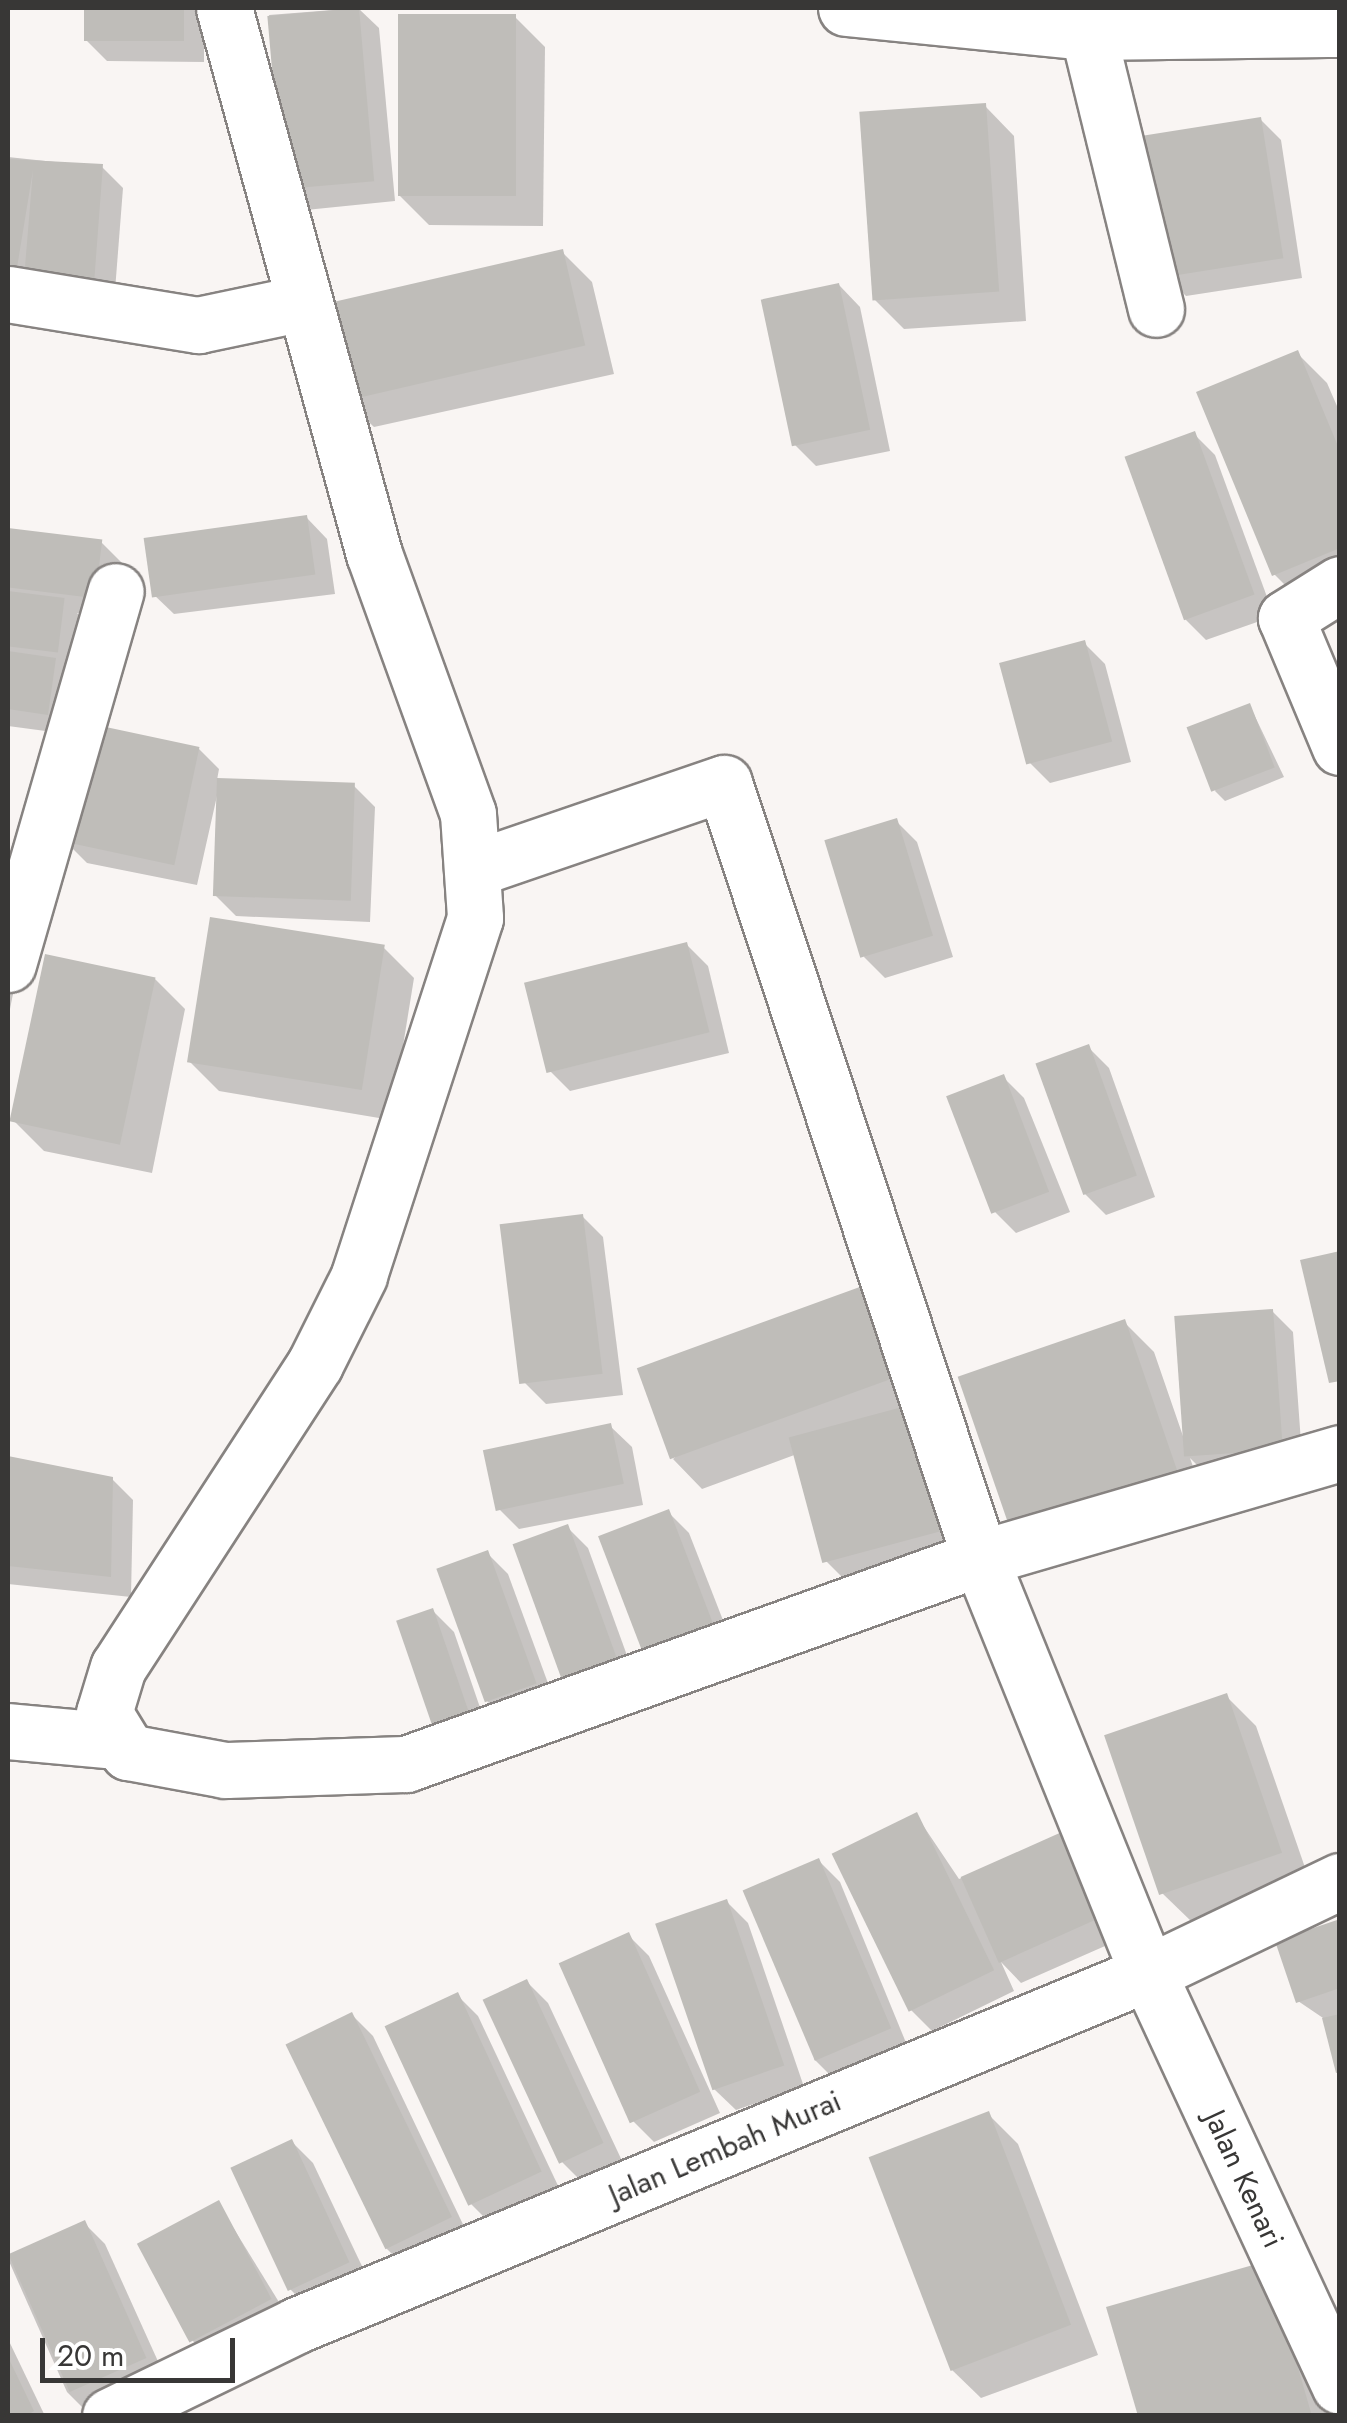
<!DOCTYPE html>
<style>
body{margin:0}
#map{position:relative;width:1347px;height:2423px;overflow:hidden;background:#f9f5f3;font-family:Jost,sans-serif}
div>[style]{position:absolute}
.shadow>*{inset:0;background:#0003}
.building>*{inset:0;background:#bfbdb9;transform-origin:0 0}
.roads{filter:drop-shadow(2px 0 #878381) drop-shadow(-2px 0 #878381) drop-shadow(0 2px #878381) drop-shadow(0 -2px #878381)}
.minor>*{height:55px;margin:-27.5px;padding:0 27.5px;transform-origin:27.5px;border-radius:27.5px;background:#fff}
span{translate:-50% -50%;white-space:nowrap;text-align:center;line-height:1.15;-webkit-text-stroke:9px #fff;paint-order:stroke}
.street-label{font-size:30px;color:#383736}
.frame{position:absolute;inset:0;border:10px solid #383736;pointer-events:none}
.scale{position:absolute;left:40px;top:2338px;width:195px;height:45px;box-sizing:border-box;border:5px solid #383736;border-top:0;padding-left:12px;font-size:30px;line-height:35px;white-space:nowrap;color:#383736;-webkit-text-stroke:8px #fff;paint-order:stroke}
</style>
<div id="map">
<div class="shadow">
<i style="clip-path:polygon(87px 8px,204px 8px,204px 62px,107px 61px,86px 40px)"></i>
<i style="clip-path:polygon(358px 8px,379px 28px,395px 201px,306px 210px,269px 15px)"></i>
<i style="clip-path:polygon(515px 17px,545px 47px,543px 226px,429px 225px,399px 195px)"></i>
<i style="clip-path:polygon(985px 106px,1014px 136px,1026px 321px,904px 329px,874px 299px)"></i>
<i style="clip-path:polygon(1260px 119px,1281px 140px,1302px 278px,1186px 296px,1165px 275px)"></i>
<i style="clip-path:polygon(8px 157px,102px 167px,123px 188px,113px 316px,8px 296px)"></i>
<i style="clip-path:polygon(562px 252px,592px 282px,614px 374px,374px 427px,344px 398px)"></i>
<i style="clip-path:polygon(839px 285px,860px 307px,890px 451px,816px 466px,795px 445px)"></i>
<i style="clip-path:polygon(1297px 353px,1327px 383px,1340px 413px,1340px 590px,1304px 604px,1274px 574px)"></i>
<i style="clip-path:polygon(1194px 434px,1215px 455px,1274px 616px,1206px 640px,1185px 619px)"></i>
<i style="clip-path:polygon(306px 517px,327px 539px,335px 594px,174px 614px,152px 593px)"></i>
<i style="clip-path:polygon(8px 531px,101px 542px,122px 563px,116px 618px,77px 613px,85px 622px,79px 671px,64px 670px,76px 681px,68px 734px,8px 726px)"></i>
<i style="clip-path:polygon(1084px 643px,1105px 664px,1131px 762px,1050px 783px,1029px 762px)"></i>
<i style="clip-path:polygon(1250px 706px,1284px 777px,1225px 801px,1215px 791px)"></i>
<i style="clip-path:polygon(198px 748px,219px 769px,217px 780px,354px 786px,375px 807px,370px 922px,236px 916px,215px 895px,219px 787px,197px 885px,87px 863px,66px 842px)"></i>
<i style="clip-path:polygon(896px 821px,917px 842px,953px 957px,885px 978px,864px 957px)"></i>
<i style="clip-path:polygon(687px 945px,708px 966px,729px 1053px,570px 1091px,549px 1070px)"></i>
<i style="clip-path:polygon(384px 948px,414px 978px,391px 1120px,219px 1091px,189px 1061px)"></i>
<i style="clip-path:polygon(155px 979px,185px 1009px,152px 1173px,44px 1151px,14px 1121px)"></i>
<i style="clip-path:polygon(8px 983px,14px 989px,8px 1019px)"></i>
<i style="clip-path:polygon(1088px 1047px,1109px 1068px,1155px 1197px,1106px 1215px,1085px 1194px)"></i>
<i style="clip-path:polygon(1003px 1077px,1024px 1098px,1070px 1212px,1016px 1233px,995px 1212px)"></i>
<i style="clip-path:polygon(582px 1216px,603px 1237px,623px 1395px,546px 1404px,525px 1383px)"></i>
<i style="clip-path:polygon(868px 1287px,974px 1548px,846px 1581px,825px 1560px,797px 1454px,702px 1489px,673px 1459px)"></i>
<i style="clip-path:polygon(1272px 1311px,1293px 1332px,1303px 1470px,1208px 1476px,1190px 1458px,1205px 1501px,1041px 1555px,1124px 1322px,1154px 1352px,1184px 1439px)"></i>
<i style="clip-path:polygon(610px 1426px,632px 1447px,643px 1505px,519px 1529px,498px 1508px)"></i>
<i style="clip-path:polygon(8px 1459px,112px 1479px,133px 1500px,131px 1597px,8px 1584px)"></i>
<i style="clip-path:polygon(668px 1512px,689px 1533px,735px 1651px,668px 1677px)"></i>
<i style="clip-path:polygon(567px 1527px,588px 1548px,641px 1694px,589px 1712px)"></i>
<i style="clip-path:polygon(487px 1553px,508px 1574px,556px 1705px,507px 1721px,486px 1700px)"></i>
<i style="clip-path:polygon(433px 1611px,454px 1632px,495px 1751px,461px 1762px)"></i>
<i style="clip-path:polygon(1226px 1696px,1256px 1726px,1310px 1882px,1192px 1922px,1162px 1893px)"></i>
<i style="clip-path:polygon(916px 1815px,959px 1879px,1073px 1830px,1130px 1935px,1021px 1983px,1001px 1962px,1014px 1991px,932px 2031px,911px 2010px)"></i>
<i style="clip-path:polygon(819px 1861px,840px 1882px,909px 2050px,835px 2080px,814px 2059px)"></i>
<i style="clip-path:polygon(727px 1902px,748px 1923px,804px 2087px,736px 2110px,714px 2089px)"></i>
<i style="clip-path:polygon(1340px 1922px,1340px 2072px,1326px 2020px,1298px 2001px)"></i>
<i style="clip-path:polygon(628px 1935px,649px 1956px,720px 2113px,654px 2142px,633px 2121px)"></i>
<i style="clip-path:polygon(527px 1982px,548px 2003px,624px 2165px,583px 2183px,562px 2162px)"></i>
<i style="clip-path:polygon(457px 1995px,478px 2016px,561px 2192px,491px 2224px,470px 2203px)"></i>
<i style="clip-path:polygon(352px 2015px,373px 2036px,470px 2239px,407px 2269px,386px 2248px)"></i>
<i style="clip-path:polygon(988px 2114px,1018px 2144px,1098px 2355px,981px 2398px,951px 2369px)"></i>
<i style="clip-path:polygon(292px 2142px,313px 2163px,370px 2283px,311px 2310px,290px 2289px)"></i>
<i style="clip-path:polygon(218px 2203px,290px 2320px,212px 2360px,191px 2339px)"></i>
<i style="clip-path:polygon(84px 2223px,105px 2244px,166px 2379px,88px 2413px,67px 2392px,8px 2259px)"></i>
<i style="clip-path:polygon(1296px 2294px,1332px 2416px,1141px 2416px)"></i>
<i style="clip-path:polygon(8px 2339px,45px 2416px,8px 2416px)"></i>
</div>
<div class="building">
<i style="left:84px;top:8px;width:100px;height:33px"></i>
<i style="left:359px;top:8px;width:174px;height:92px;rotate:85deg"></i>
<i style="left:398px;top:14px;width:118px;height:182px"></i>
<i style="left:986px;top:103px;width:189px;height:127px;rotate:86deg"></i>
<i style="left:1261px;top:117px;width:143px;height:123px;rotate:81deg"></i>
<i style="clip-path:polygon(8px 159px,103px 164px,93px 297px,23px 291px,33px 170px,15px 280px,8px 279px)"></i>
<i style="left:563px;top:249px;width:99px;height:248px;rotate:77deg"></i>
<i style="left:839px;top:283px;width:150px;height:80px;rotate:78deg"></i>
<i style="clip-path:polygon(1298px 350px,1340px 451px,1340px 548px,1272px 576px,1196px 392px)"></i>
<i style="left:1195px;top:431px;width:174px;height:75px;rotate:70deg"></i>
<i style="left:307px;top:515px;width:60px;height:165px;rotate:82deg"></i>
<i style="left:8px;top:528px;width:95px;height:59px;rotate:7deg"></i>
<i style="left:8px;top:591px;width:57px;height:55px;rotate:7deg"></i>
<i style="left:1085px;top:640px;width:105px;height:89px;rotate:75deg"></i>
<i style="clip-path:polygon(8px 651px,56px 658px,48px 715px,8px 709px)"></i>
<i style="left:1250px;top:703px;width:69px;height:68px;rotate:69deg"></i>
<i style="left:87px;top:723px;width:115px;height:121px;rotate:12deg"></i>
<i style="left:217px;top:778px;width:138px;height:118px;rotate:2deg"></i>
<i style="left:897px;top:818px;width:123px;height:76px;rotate:73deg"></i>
<i style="left:210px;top:917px;width:177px;height:147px;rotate:9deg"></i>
<i style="left:687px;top:942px;width:93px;height:168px;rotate:76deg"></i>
<i style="left:45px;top:954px;width:113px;height:171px;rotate:12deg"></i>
<i style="left:1089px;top:1044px;width:140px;height:57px;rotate:70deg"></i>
<i style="left:1004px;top:1074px;width:126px;height:62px;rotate:69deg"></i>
<i style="left:583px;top:1214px;width:161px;height:84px;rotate:83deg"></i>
<i style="clip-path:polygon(1340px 1251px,1340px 1381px,1329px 1383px,1300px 1260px)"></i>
<i style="left:868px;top:1284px;width:97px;height:246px;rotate:70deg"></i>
<i style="left:1273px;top:1309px;width:141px;height:99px;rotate:86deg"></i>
<i style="left:1125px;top:1319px;width:161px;height:177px;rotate:71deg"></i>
<i style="left:921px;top:1402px;width:130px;height:137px;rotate:75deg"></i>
<i style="left:611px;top:1423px;width:62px;height:131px;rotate:78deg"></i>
<i style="clip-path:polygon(8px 1456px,113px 1477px,111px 1577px,8px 1566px)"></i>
<i style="left:669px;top:1509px;width:130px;height:76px;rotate:69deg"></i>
<i style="left:568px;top:1524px;width:158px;height:59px;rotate:70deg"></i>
<i style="left:488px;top:1550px;width:142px;height:55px;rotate:70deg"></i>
<i style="left:433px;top:1608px;width:129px;height:39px;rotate:71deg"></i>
<i style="left:1227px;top:1693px;width:169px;height:130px;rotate:71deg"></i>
<i style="left:917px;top:1812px;width:176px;height:95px;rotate:64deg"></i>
<i style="left:1073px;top:1827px;width:94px;height:123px;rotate:66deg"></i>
<i style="left:819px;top:1858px;width:185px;height:83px;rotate:67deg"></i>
<i style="left:727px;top:1899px;width:176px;height:76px;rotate:71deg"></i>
<i style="clip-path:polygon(1340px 1919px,1340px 1988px,1296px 2003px,1275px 1941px)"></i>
<i style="left:629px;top:1932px;width:175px;height:77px;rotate:66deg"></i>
<i style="left:527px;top:1979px;width:181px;height:49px;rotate:65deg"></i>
<i style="left:458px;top:1992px;width:198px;height:81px;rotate:65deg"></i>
<i style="left:352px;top:2012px;width:228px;height:74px;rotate:64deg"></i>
<i style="clip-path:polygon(1340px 2014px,1340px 2072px,1336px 2073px,1322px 2018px)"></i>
<i style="left:989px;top:2111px;width:229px;height:129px;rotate:69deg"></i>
<i style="left:292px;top:2139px;width:136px;height:68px;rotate:65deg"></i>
<i style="left:219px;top:2200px;width:112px;height:93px;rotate:62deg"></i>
<i style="left:85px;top:2220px;width:151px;height:84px;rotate:66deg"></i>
<i style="clip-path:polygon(1267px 2261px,1312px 2416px,1138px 2416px,1106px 2307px)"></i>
<i style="clip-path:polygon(8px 2357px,34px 2411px,26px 2416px,8px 2416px)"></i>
</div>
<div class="roads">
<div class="minor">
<i style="left:224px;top:8px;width:566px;rotate:74.64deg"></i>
<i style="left:374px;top:554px;width:276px;rotate:70.1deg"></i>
<i style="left:468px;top:814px;width:104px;rotate:86.1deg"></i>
<i style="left:475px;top:918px;width:376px;rotate:108deg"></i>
<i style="left:359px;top:1276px;width:98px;rotate:116.6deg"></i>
<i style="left:315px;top:1364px;width:361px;rotate:123deg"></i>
<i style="left:118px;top:1667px;width:48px;rotate:106.9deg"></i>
<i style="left:104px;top:1713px;width:46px;rotate:58.4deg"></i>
<i style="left:128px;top:1752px;width:99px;rotate:10.5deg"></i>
<i style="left:225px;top:1770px;width:181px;rotate:-1.9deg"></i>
<i style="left:406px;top:1764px;width:610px;rotate:-19.74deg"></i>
<i style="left:980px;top:1558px;width:816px;rotate:-108.28deg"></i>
<i style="left:724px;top:783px;width:260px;rotate:161.1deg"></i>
<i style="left:846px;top:8px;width:243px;rotate:5.7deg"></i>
<i style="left:1088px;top:32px;width:252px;rotate:-0.7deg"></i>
<i style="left:1088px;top:32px;width:285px;rotate:76.2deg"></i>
<i style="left:8px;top:294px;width:193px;rotate:9.3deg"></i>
<i style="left:198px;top:325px;width:102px;rotate:-11.9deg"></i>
<i style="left:1340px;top:584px;width:64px;rotate:147.8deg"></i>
<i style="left:1286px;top:618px;width:140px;rotate:67.3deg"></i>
<i style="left:8px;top:964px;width:388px;rotate:-73.9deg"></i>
<i style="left:1340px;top:1453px;width:375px;rotate:163.7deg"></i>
<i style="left:980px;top:1558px;width:448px;rotate:68deg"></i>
<i style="left:1148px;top:1973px;width:455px;rotate:65.1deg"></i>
<i style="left:8px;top:1731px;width:107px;rotate:5.3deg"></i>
<i style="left:110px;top:2416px;width:208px;rotate:-25.9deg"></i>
<i style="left:297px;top:2325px;width:921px;rotate:-22.47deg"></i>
<i style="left:1148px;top:1973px;width:213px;rotate:-25.6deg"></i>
</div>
</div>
<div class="street-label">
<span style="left:725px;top:2148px;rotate:-23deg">Jalan Lembah Murai</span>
<span style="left:1244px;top:2179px;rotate:65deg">Jalan Kenari</span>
</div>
<div class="frame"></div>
<div class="scale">20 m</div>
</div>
